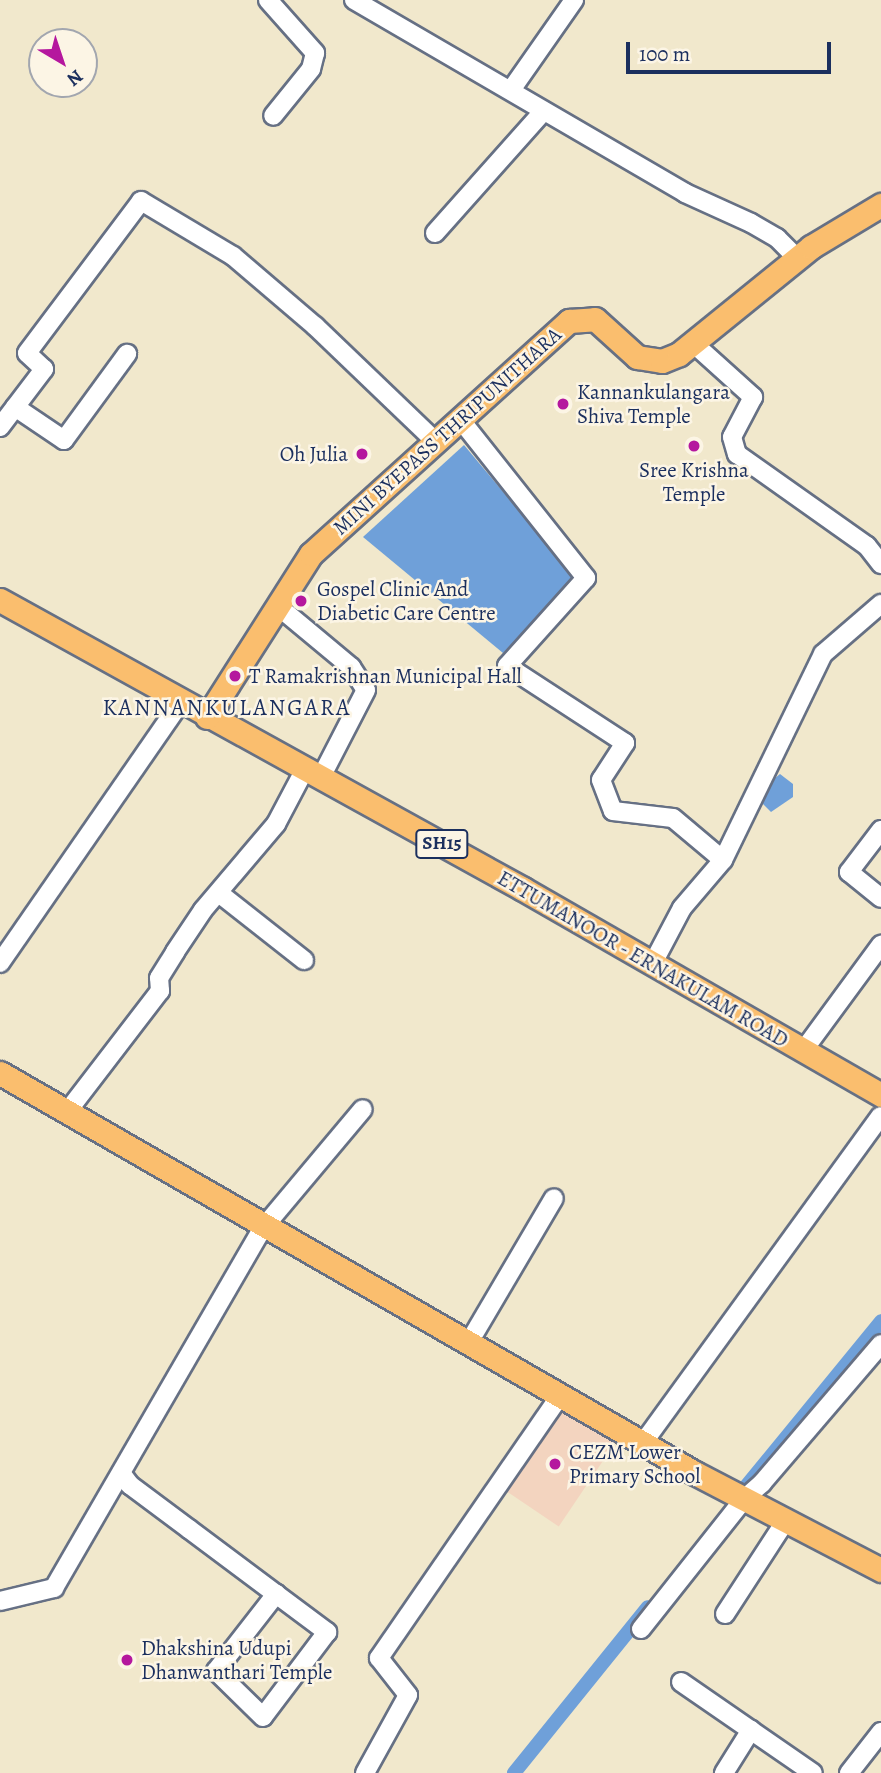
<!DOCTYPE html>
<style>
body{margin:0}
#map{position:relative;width:881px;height:1773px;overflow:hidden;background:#f1e8cc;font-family:Alegreya,serif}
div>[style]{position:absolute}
.built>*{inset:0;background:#f3d4bf;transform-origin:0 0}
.water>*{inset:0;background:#6fa0d9}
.canal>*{height:14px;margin:-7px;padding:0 7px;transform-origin:7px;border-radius:7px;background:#6fa0d9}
.roads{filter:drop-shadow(2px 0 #667084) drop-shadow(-2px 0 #667084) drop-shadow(0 2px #667084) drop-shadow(0 -2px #667084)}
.minor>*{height:18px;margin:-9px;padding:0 9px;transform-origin:9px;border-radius:9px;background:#fff}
.major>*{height:23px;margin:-11.5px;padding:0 11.5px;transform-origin:11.5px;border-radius:11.5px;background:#fabe6e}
.dots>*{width:19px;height:19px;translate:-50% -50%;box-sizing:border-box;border:4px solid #fcf5e5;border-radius:50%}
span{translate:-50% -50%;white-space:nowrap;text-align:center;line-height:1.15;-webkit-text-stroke:5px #fcf5e5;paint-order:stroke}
.shield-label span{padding:2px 5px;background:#fcf5e5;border:2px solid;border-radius:5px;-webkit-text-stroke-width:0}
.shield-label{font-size:19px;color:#1b2f5e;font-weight:700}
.poi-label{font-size:21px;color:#1b2f5e}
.left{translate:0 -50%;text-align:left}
.right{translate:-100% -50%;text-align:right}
.street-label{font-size:21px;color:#1b2f5e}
.neighbourhood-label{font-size:23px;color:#1b2f5e;letter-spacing:2px}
.north{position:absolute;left:28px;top:28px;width:70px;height:70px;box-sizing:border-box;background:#fcf5e5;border:2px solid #a2a6af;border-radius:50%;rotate:141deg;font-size:19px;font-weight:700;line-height:28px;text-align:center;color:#1b2f5e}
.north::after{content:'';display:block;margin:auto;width:24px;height:32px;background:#b5179e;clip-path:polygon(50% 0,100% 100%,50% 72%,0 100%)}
.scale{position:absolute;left:626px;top:42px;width:205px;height:32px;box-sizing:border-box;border:4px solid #1b2f5e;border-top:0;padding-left:9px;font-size:21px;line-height:24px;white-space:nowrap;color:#1b2f5e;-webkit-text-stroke:5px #fcf5e5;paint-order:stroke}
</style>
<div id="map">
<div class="built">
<i style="left:550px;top:1400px;width:78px;height:100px;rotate:34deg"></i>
</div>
<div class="water">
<i style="clip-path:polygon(464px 445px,581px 585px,503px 653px,363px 537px)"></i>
<i style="clip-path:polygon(780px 774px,793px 784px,793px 797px,771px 812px,760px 801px,764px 787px)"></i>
</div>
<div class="canal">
<i style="left:738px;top:1496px;width:226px;rotate:-50.7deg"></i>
<i style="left:514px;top:1773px;width:213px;rotate:-51.1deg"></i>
</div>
<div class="roads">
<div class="minor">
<i style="left:268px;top:0;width:71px;rotate:48.4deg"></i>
<i style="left:315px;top:53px;width:16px;rotate:104deg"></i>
<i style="left:311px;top:69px;width:60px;rotate:129deg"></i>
<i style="left:354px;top:0;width:383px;rotate:30.2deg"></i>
<i style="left:685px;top:193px;width:72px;rotate:24.4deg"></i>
<i style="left:751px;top:223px;width:30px;rotate:30deg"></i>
<i style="left:777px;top:238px;width:28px;rotate:45deg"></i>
<i style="left:511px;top:90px;width:110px;rotate:-55deg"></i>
<i style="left:435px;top:233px;width:161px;rotate:-48.3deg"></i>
<i style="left:693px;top:343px;width:81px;rotate:42deg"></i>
<i style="left:753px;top:397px;width:45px;rotate:117.7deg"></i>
<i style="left:732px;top:437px;width:18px;rotate:74deg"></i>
<i style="left:737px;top:454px;width:159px;rotate:35.3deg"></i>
<i style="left:867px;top:546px;width:23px;rotate:52deg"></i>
<i style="left:15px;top:407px;width:59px;rotate:34deg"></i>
<i style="left:64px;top:440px;width:107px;rotate:-53.8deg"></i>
<i style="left:460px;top:419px;width:203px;rotate:51.6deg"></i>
<i style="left:586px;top:578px;width:118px;rotate:131.9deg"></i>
<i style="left:507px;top:666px;width:141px;rotate:33.1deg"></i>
<i style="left:625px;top:743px;width:44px;rotate:123deg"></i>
<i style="left:601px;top:780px;width:33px;rotate:69deg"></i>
<i style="left:613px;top:811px;width:60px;rotate:6.7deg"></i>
<i style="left:673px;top:818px;width:65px;rotate:40deg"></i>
<i style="left:723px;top:860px;width:63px;rotate:130.5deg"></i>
<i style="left:682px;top:908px;width:64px;rotate:117.8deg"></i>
<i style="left:0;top:427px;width:73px;rotate:-52.8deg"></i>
<i style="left:44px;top:369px;width:23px;rotate:-137deg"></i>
<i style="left:27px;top:353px;width:190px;rotate:-53.1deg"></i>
<i style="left:141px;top:201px;width:107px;rotate:30.9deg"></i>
<i style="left:233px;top:256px;width:108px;rotate:40.5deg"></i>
<i style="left:315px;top:326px;width:163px;rotate:43.8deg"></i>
<i style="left:279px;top:607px;width:94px;rotate:39.8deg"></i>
<i style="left:351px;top:667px;width:27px;rotate:57deg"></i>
<i style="left:366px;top:690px;width:98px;rotate:117.3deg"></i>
<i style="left:881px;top:830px;width:53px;rotate:127.3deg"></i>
<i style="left:849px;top:872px;width:41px;rotate:39.1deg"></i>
<i style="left:723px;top:860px;width:229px;rotate:-64.1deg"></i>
<i style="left:823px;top:654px;width:77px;rotate:-40.8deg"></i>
<i style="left:220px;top:894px;width:107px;rotate:38.2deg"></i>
<i style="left:0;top:963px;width:316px;rotate:-55.3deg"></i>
<i style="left:803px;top:1051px;width:132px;rotate:-53.7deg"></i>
<i style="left:67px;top:1112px;width:153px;rotate:-52.5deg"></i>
<i style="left:160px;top:991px;width:13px;rotate:-94deg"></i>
<i style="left:159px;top:978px;width:31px;rotate:-58deg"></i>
<i style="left:175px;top:952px;width:50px;rotate:-56.3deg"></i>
<i style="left:203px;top:910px;width:113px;rotate:-49.7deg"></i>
<i style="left:276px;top:824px;width:62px;rotate:-62.2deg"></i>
<i style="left:468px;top:1344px;width:169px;rotate:-59.5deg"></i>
<i style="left:643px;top:1443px;width:404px;rotate:-54deg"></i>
<i style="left:121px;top:1473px;width:15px;rotate:53deg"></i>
<i style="left:130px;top:1485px;width:74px;rotate:36.7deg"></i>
<i style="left:189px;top:1529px;width:109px;rotate:36.8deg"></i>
<i style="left:276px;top:1594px;width:64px;rotate:36.7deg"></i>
<i style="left:327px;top:1632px;width:106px;rotate:127deg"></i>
<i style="left:263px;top:1717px;width:66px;rotate:-135.6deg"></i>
<i style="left:216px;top:1671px;width:98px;rotate:-52.1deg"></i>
<i style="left:0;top:1601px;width:56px;rotate:-13.5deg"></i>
<i style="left:54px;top:1588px;width:416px;rotate:-59.9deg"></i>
<i style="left:263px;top:1228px;width:155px;rotate:-50deg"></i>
<i style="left:725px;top:1614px;width:112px;rotate:-57deg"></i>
<i style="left:641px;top:1629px;width:167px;rotate:-51.6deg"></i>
<i style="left:745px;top:1498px;width:23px;rotate:-41deg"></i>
<i style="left:762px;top:1483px;width:183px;rotate:-49.4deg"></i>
<i style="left:681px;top:1682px;width:160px;rotate:34.6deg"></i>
<i style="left:365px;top:1773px;width:89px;rotate:-61.1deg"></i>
<i style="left:408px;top:1695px;width:47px;rotate:-128.1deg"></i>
<i style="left:379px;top:1658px;width:318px;rotate:-55.4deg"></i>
<i style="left:724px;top:1773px;width:51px;rotate:-57.9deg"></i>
<i style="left:849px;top:1773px;width:52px;rotate:-52deg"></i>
</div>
<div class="major">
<i style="left:0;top:600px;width:598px;rotate:28.92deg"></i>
<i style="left:523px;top:889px;width:413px;rotate:29.9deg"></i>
<i style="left:207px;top:717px;width:193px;rotate:-57.5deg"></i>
<i style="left:311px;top:554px;width:348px;rotate:-42.1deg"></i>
<i style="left:569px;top:321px;width:26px;rotate:-4deg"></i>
<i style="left:595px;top:319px;width:57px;rotate:42.1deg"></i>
<i style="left:637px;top:357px;width:25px;rotate:9deg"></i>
<i style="left:662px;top:361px;width:18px;rotate:-22deg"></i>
<i style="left:679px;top:354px;width:170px;rotate:-39deg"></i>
<i style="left:811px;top:247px;width:82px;rotate:-31deg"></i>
<i style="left:0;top:1073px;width:800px;rotate:29.93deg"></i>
<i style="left:693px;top:1472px;width:212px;rotate:27.5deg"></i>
</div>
</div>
<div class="dots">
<i style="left:563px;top:404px;background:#b5179e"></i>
<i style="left:694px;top:446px;background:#b5179e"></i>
<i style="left:362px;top:454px;background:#b5179e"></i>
<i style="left:301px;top:601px;background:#b5179e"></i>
<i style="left:235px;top:676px;background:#b5179e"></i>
<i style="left:555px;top:1464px;background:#b5179e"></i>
<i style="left:127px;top:1660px;background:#b5179e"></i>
</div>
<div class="shield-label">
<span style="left:442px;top:844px">SH15</span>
</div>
<div class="poi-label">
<span class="left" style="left:577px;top:404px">Kannankulangara<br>Shiva Temple</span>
<span class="right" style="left:348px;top:454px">Oh Julia</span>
<span style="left:694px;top:482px">Sree Krishna<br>Temple</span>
<span class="left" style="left:317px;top:601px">Gospel Clinic And<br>Diabetic Care Centre</span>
<span class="left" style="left:249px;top:676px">T Ramakrishnan Municipal Hall</span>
<span class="left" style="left:569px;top:1464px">CEZM Lower<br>Primary School</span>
<span class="left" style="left:141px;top:1660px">Dhakshina Udupi<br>Dhanwanthari Temple</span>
</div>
<div class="street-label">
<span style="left:447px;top:431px;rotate:-42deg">MINI BYEPASS THRIPUNITHARA</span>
<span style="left:643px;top:959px;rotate:30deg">ETTUMANOOR - ERNAKULAM ROAD</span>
</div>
<div class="neighbourhood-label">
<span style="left:227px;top:708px">KANNANKULANGARA</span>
</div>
<div class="north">N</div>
<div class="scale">100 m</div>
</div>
